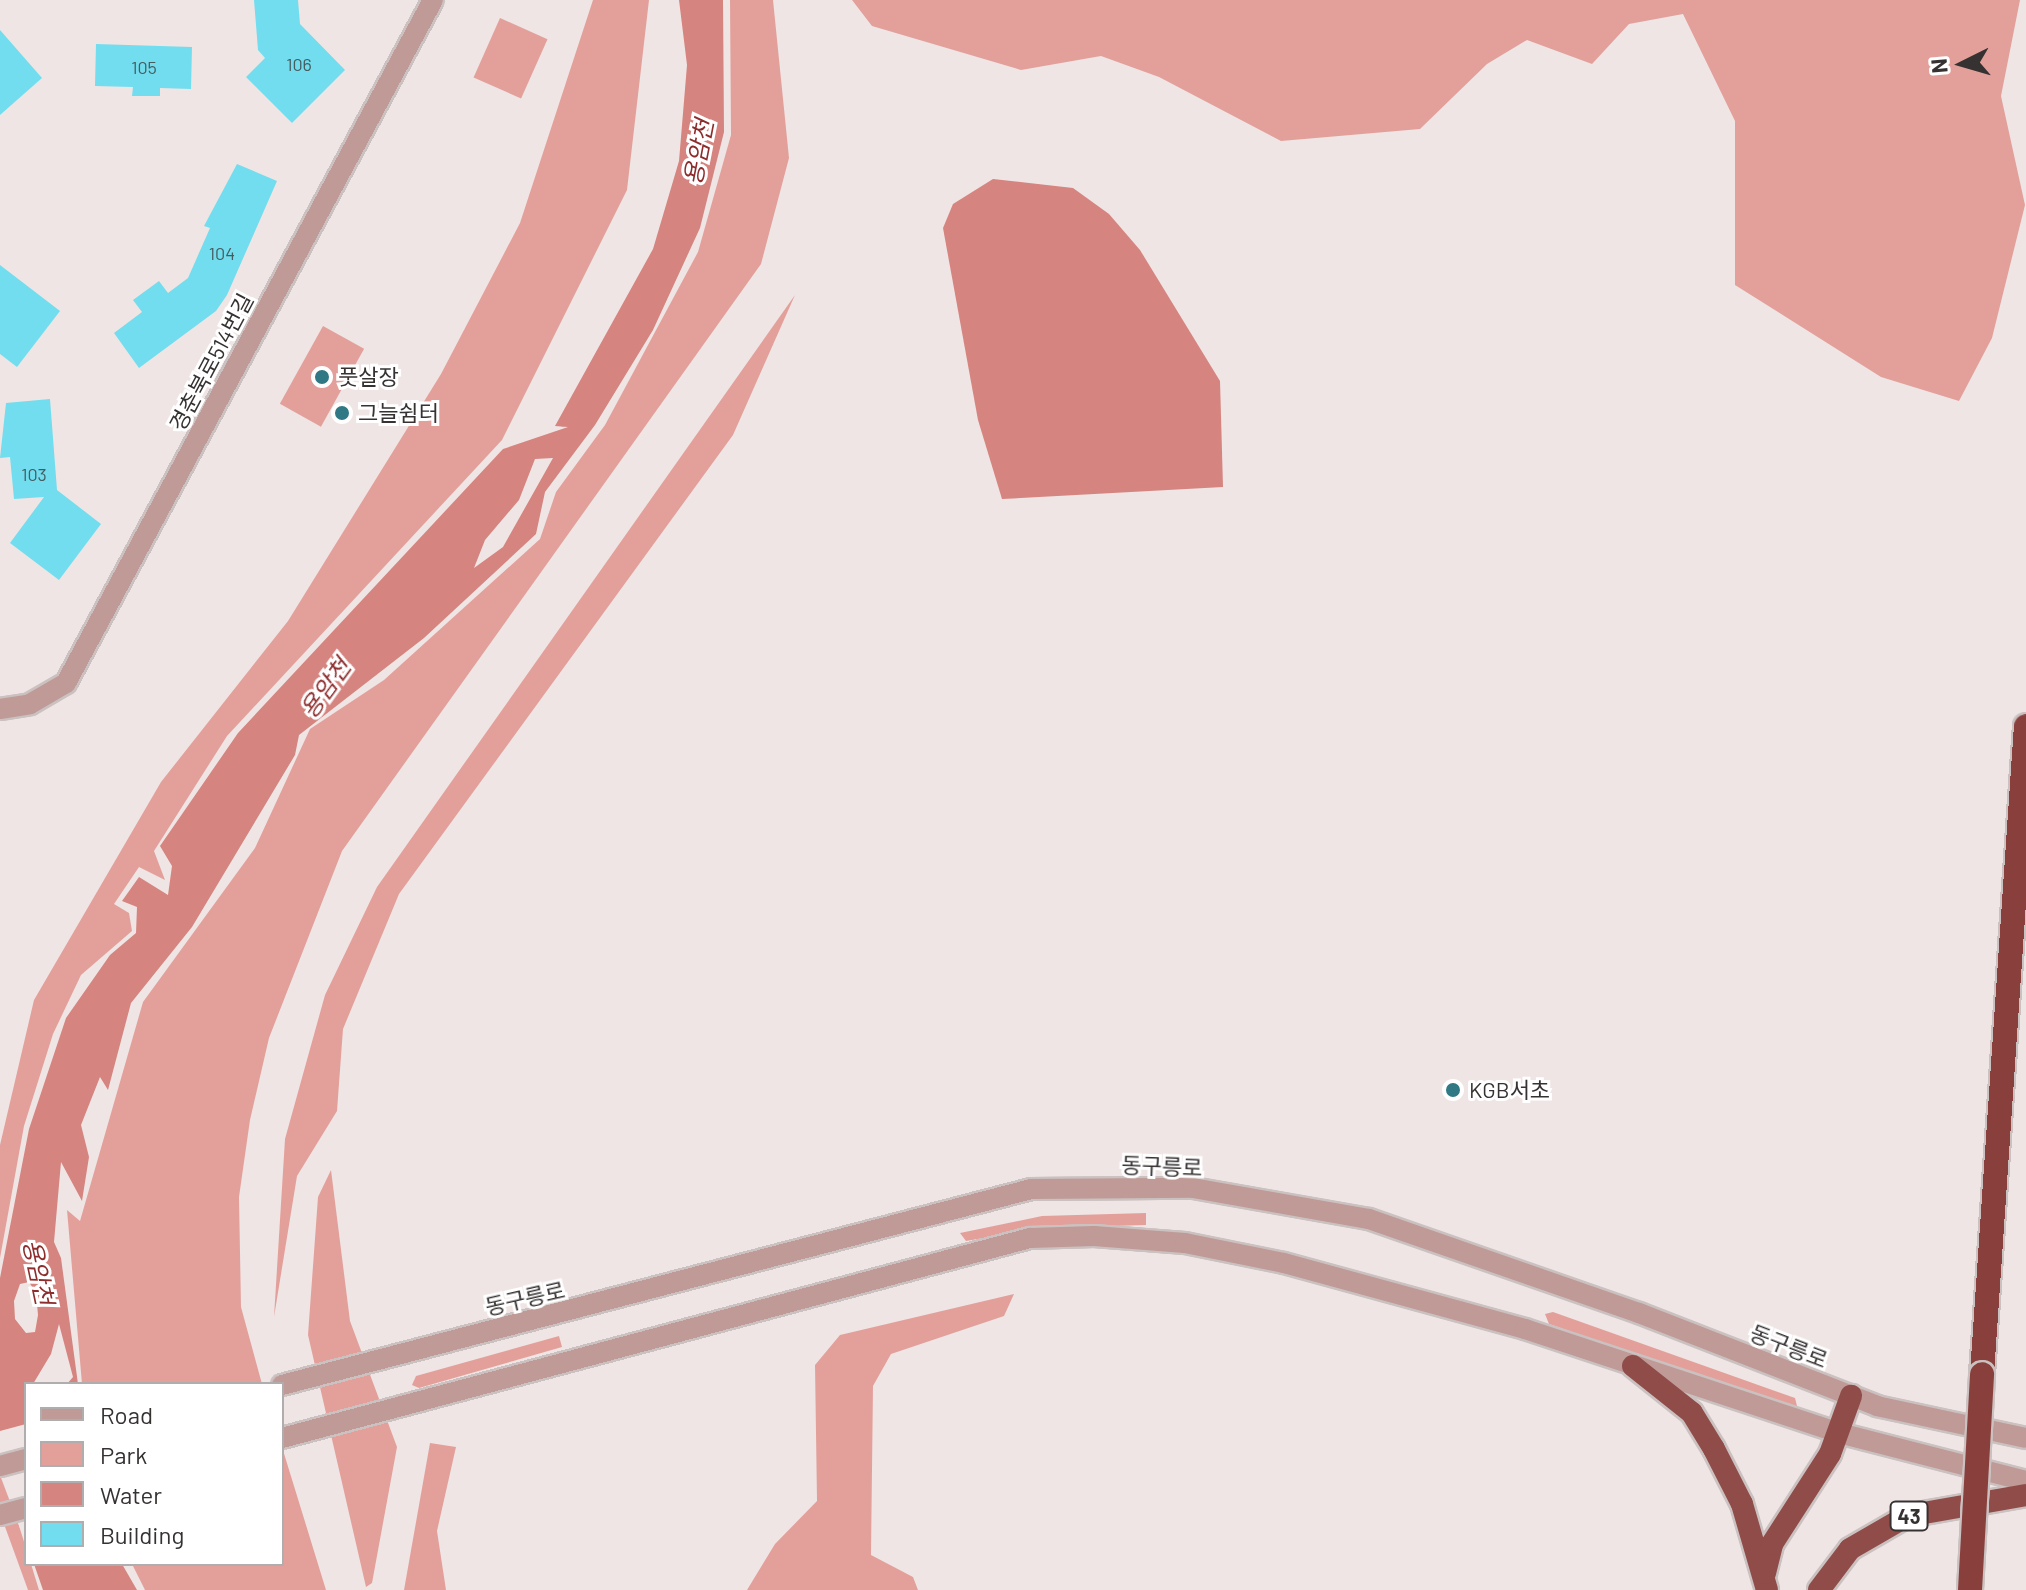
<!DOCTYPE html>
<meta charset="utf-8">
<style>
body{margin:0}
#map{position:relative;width:2026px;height:1590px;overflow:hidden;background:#efe5e4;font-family:Barlow,"Noto Sans KR",sans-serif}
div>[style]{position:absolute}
.green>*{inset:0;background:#e3a09b;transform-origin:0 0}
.water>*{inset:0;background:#d5847f}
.pier>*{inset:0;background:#efe5e4}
.building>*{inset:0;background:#72ddee}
.roads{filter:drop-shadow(2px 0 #cac1c0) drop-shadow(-2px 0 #cac1c0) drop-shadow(0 2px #cac1c0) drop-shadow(0 -2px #cac1c0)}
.minor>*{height:20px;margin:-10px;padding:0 10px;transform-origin:10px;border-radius:10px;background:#bf9a96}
.tertiary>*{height:20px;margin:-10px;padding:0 10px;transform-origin:10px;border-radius:10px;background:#bf9a96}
.trunk>*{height:22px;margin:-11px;padding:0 11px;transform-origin:11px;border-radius:11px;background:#904c48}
.motorway>*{height:24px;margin:-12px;padding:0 12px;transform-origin:12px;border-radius:12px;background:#893f3c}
.bridges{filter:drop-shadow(2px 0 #cac1c0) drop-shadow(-2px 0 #cac1c0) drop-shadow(0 2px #cac1c0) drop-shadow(0 -2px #cac1c0)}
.motorway-bridge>*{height:24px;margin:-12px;padding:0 12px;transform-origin:12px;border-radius:12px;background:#893f3c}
.dots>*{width:22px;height:22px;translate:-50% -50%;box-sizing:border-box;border:4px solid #fff;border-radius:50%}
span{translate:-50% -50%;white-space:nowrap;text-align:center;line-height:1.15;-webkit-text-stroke:6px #fff;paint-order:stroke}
.number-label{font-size:18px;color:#455d61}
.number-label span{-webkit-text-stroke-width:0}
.shield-label span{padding:2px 6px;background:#fff;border:2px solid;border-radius:6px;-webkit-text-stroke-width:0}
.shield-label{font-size:20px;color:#363232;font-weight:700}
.street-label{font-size:22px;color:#363232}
.poi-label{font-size:22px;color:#363232}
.left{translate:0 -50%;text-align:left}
.water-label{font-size:24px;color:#8d2c2d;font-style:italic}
.legend{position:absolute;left:24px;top:1382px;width:260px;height:184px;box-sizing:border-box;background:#fff;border:2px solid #afadad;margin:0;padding:10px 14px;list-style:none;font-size:24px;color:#363232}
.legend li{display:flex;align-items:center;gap:16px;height:40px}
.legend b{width:40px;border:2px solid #afadad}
.north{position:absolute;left:1922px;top:24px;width:80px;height:80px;-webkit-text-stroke:6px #fff;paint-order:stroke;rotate:265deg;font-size:22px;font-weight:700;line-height:32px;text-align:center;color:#363232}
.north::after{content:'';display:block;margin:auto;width:28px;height:36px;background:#363232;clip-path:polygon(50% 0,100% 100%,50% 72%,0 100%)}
</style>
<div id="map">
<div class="green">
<i style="clip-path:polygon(593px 0,649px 0,627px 190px,502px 440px,227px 736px,154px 851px,165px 880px,139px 867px,114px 904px,129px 913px,132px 931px,81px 975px,53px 1034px,24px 1126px,0 1258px,0 1145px,34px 1000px,161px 782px,288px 621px,441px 374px,520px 223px)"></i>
<i style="clip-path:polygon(730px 0,773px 0,789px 158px,761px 264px,342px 851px,269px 1038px,250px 1120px,239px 1197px,241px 1307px,262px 1384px,82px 1384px,67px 1210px,80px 1221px,143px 1002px,255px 848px,310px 729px,384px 680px,540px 539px,556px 492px,605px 425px,698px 252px,731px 135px)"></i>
<i style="clip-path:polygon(852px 0,2020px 0,2001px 96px,2025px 205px,1992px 338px,1959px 401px,1881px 377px,1735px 285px,1735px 121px,1683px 14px,1629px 24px,1592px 64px,1527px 40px,1487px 64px,1420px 129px,1281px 141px,1159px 77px,1101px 56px,1021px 70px,872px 26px)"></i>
<i style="left:500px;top:18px;width:52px;height:65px;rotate:24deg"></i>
<i style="clip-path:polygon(795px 295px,733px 435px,399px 894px,343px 1029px,337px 1111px,297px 1176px,274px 1317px,285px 1139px,325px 995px,377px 887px)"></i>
<i style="left:323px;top:326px;width:47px;height:89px;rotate:29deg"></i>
<i style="clip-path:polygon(331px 1170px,350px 1321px,397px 1447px,372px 1583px,366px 1587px,308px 1335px,318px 1197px)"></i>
<i style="clip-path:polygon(1146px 1213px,1146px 1225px,1043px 1228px,966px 1241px,960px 1233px,1042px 1216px)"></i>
<i style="clip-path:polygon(1014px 1294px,1004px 1316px,891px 1354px,873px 1386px,871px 1555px,913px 1577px,918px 1590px,747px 1590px,775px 1544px,817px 1501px,815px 1365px,840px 1335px)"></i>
<i style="clip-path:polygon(1553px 1312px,1795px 1398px,1797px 1406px,1792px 1409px,1549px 1324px,1545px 1314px)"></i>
<i style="clip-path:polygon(559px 1336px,562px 1347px,419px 1388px,412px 1385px,416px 1376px)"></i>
<i style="clip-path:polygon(430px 1443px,456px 1447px,437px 1531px,446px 1590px,404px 1590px)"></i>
<i style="clip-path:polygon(282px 1447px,326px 1590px,145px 1590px,132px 1564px,282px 1564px)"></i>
<i style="clip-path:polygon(0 1465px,26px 1548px,26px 1564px,31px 1564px,39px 1590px,28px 1590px,0 1513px)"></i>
</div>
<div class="water">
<i style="clip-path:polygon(evenodd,679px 0,723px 0,724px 132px,700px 228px,653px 330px,595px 425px,545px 492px,536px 534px,424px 638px,299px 735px,295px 755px,192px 927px,131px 1003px,108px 1090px,100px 1077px,81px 1125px,89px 1157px,82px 1201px,61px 1162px,54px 1242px,61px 1258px,78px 1384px,67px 1384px,73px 1377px,59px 1324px,51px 1354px,33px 1384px,26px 1384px,26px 1540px,0 1462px,0 1278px,29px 1129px,66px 1018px,110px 955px,136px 933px,137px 907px,122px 901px,139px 877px,168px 895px,172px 866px,160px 846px,238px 733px,503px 449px,568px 427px,555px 426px,653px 249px,679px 161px,687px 65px,679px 0,553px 458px,503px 547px,474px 568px,485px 540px,519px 500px,535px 459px,553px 458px,679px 0,29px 1282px,36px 1293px,38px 1315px,35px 1332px,26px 1333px,15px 1319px,14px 1301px,20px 1284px,29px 1282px)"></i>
<i style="clip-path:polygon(993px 179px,1073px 188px,1109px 214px,1140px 250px,1220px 381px,1223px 487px,1002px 499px,978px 420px,943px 228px,953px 204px)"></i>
<i style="clip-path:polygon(34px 1564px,122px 1564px,137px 1590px,43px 1590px)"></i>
</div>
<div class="pier">
<i style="clip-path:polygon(26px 1424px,26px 1544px,0 1475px,0 1431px)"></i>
</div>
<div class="building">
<i style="clip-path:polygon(254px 0,298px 0,300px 24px,345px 70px,292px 123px,246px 77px,265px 58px,258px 50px)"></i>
<i style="clip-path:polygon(0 30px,42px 78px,0 115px)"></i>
<i style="clip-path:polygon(96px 44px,192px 47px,191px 89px,160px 88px,160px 96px,132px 96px,133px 87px,95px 86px)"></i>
<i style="clip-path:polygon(237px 164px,277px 181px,227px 295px,216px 311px,139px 368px,114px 333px,142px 312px,133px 300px,159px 281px,168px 293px,188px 278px,210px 228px,204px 226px)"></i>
<i style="clip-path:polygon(0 265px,60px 311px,17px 367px,0 354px)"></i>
<i style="clip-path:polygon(50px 399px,57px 490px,101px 524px,59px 580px,10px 543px,44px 497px,14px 499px,10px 457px,0 458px,6px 403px)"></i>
</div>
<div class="roads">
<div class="minor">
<i style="left:0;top:709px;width:30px;rotate:-9deg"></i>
<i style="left:30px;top:704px;width:42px;rotate:-30.3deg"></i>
<i style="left:66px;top:683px;width:775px;rotate:-61.75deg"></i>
</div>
<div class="tertiary">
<i style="left:282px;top:1385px;width:774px;rotate:-14.66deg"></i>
<i style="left:1031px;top:1189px;width:162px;rotate:-0.4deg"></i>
<i style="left:1193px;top:1188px;width:179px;rotate:10deg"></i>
<i style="left:1369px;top:1219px;width:286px;rotate:19.2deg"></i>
<i style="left:1639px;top:1313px;width:256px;rotate:21.3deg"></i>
<i style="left:1877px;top:1406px;width:152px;rotate:12.1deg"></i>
<i style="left:282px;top:1438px;width:774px;rotate:-14.97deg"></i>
<i style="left:1030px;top:1238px;width:64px;rotate:-1.8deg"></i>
<i style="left:1094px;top:1236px;width:91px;rotate:4.4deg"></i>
<i style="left:1185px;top:1243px;width:101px;rotate:11.4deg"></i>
<i style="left:1284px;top:1263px;width:250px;rotate:15.3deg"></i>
<i style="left:1525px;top:1329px;width:331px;rotate:18.3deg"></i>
<i style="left:1839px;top:1433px;width:193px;rotate:14.4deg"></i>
<i style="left:0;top:1466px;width:27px;rotate:-15deg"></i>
<i style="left:0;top:1515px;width:27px;rotate:-15deg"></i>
</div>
<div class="trunk">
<i style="left:1633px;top:1366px;width:75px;rotate:38.5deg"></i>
<i style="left:1692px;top:1413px;width:42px;rotate:58.6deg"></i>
<i style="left:1714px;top:1449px;width:62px;rotate:63deg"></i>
<i style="left:1742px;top:1504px;width:90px;rotate:73.8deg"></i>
<i style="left:1765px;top:1573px;width:30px;rotate:-76deg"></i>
<i style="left:1772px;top:1544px;width:107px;rotate:-57.2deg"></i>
<i style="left:1830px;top:1454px;width:62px;rotate:-70.1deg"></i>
<i style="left:1819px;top:1590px;width:51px;rotate:-52.9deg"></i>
<i style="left:1850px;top:1549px;width:66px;rotate:-30.1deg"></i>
<i style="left:1907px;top:1516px;width:121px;rotate:-10deg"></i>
</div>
<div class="motorway">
<i style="left:1982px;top:1374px;width:649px;rotate:-86.12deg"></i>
</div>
</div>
<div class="bridges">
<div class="motorway-bridge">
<i style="left:1970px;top:1590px;width:216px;rotate:-86.8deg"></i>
</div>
</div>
<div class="dots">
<i style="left:322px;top:377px;background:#307883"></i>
<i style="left:342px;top:413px;background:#307883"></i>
<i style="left:1453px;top:1090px;background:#307883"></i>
</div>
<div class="number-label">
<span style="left:299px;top:64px">106</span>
<span style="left:144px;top:67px">105</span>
<span style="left:222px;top:253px">104</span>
<span style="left:34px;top:474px">103</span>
</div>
<div class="shield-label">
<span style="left:1909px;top:1516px">43</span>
</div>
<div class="street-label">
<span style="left:211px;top:362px;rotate:-62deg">경춘북로514번길</span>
<span style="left:1162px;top:1166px;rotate:2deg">동구릉로</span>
<span style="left:525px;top:1298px;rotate:-13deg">동구릉로</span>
<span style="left:1789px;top:1346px;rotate:21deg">동구릉로</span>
</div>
<div class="poi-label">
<span class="left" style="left:338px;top:377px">풋살장</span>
<span class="left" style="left:358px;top:413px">그늘쉼터</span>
<span class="left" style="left:1469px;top:1090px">KGB서초</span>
</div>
<div class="water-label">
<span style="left:698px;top:152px;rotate:-79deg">용암천</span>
<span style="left:325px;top:688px;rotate:-54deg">용암천</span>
<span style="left:39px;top:1272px;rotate:78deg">용암천</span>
</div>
<ul class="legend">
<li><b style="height:10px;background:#bf9a96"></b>Road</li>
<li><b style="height:22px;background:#e3a09b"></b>Park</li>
<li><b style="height:22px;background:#d5847f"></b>Water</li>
<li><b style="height:22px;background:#72ddee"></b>Building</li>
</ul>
<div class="north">N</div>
</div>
